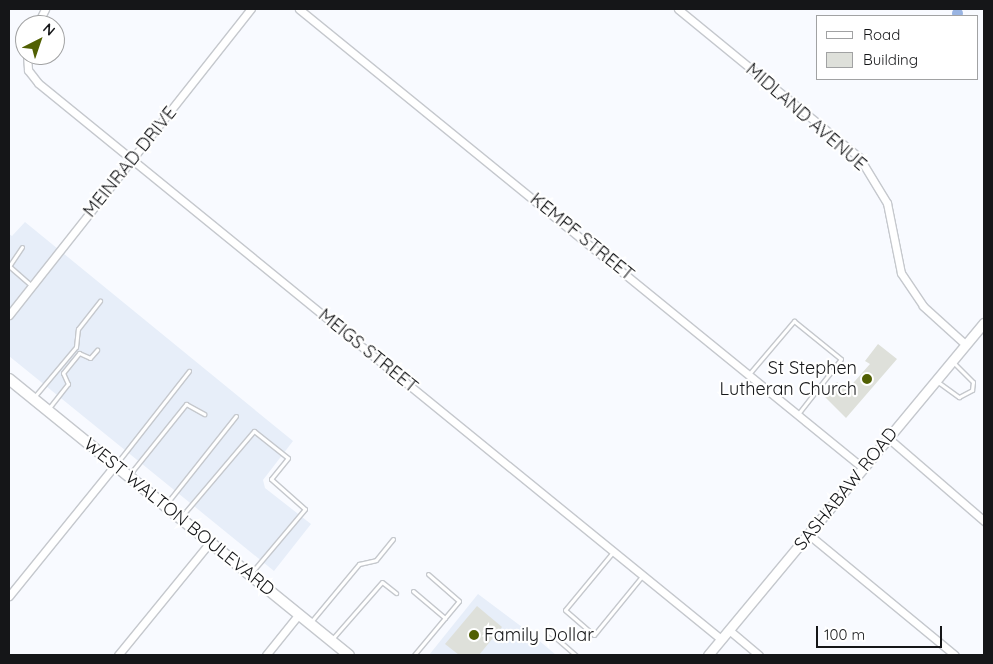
<!DOCTYPE html>
<style>
body{margin:0}
#map{position:relative;width:993px;height:664px;overflow:hidden;background:#f8faff;font-family:Quicksand,sans-serif}
div>[style]{position:absolute}
.built>*{inset:0;background:#e7eef9}
.water>*{inset:0;background:#99b4e2}
.round{border-radius:50%}
.building>*{inset:0;background:#dee0da}
.roads{filter:drop-shadow(1px 0 #c5c8cd) drop-shadow(-1px 0 #c5c8cd) drop-shadow(0 1px #c5c8cd) drop-shadow(0 -1px #c5c8cd)}
.service>*{height:3px;margin:-1.5px;padding:0 1.5px;transform-origin:1.5px;border-radius:1.5px;background:#fff}
.minor>*{height:7px;margin:-3.5px;padding:0 3.5px;transform-origin:3.5px;border-radius:3.5px;background:#fff}
.tertiary>*{height:9px;margin:-4.5px;padding:0 4.5px;transform-origin:4.5px;border-radius:4.5px;background:#fff}
.secondary>*{height:10px;margin:-5px;padding:0 5px;transform-origin:5px;border-radius:5px;background:#fff}
.dots>*{width:14px;height:14px;translate:-50% -50%;box-sizing:border-box;border:2px solid #fff;border-radius:50%}
span{translate:-50% -50%;white-space:nowrap;text-align:center;line-height:1.15;-webkit-text-stroke:4.5px #fff;paint-order:stroke}
.street-label{font-size:18px;color:#151618}
.poi-label{font-size:18px;color:#151618}
.right{translate:-100% -50%;text-align:right}
.left{translate:0 -50%;text-align:left}
.frame{position:absolute;inset:0;border:10px solid #151618;pointer-events:none}
.legend{position:absolute;left:816px;top:15px;width:162px;height:65px;box-sizing:border-box;background:#fff;border:1px solid #a1a2a3;margin:0;padding:6px 9px;list-style:none;font-size:15px;color:#151618}
.legend li{display:flex;align-items:center;gap:10px;height:25px}
.legend b{width:25px;border:1px solid #a1a2a3}
.north{position:absolute;left:15px;top:15px;width:50px;height:50px;box-sizing:border-box;background:#fff;border:1px solid #a1a2a3;border-radius:50%;rotate:41deg;font-size:14px;font-weight:700;line-height:20px;text-align:center;color:#151618}
.north::after{content:'';display:block;margin:auto;width:18px;height:22px;background:#516003;clip-path:polygon(50% 0,100% 100%,50% 72%,0 100%)}
.scale{position:absolute;left:816px;top:626px;width:126px;height:22px;box-sizing:border-box;border:2px solid #151618;border-top:0;padding-left:6px;font-size:15px;line-height:18px;white-space:nowrap;color:#151618;-webkit-text-stroke:4px #fff;paint-order:stroke}
</style>
<div id="map">
<div class="built">
<i style="clip-path:polygon(25px 222px,293px 441px,263px 480px,265px 488px,311px 524px,274px 571px,9px 356px,9px 234px,12px 236px)"></i>
<i style="clip-path:polygon(478px 594px,530px 633px,556px 655px,429px 655px)"></i>
</div>
<div class="water">
<i class="round" style="left:951.5px;top:7.5px;width:11px;height:11px"></i>
</div>
<div class="building">
<i style="clip-path:polygon(878px 344px,897px 359px,846px 418px,825px 397px,837px 382px,847px 390px,870px 364px,865px 361px)"></i>
<i style="clip-path:polygon(477px 606px,502px 627px,479px 655px,459px 655px,445px 644px)"></i>
</div>
<div class="roads">
<div class="service">
<i style="left:22px;top:247px;width:23px;rotate:124deg"></i>
<i style="left:9px;top:266px;width:29px;rotate:41deg"></i>
<i style="left:749px;top:374px;width:70px;rotate:-49.7deg"></i>
<i style="left:794px;top:321px;width:60px;rotate:39deg"></i>
<i style="left:841px;top:359px;width:70px;rotate:128deg"></i>
<i style="left:938px;top:382px;width:26px;rotate:36deg"></i>
<i style="left:959px;top:397px;width:15px;rotate:-28deg"></i>
<i style="left:972px;top:390px;width:8px;rotate:-83deg"></i>
<i style="left:973px;top:382px;width:28px;rotate:-135deg"></i>
<i style="left:35px;top:396px;width:64px;rotate:-50.1deg"></i>
<i style="left:76px;top:347px;width:18px;rotate:-84deg"></i>
<i style="left:78px;top:329px;width:36px;rotate:-52deg"></i>
<i style="left:49px;top:408px;width:31px;rotate:-52deg"></i>
<i style="left:68px;top:384px;width:12px;rotate:-114deg"></i>
<i style="left:63px;top:373px;width:26px;rotate:-51deg"></i>
<i style="left:79px;top:353px;width:12px;rotate:24deg"></i>
<i style="left:90px;top:358px;width:11px;rotate:-49deg"></i>
<i style="left:117px;top:463px;width:117px;rotate:-52deg"></i>
<i style="left:130px;top:474px;width:90px;rotate:-51.3deg"></i>
<i style="left:186px;top:404px;width:21px;rotate:29deg"></i>
<i style="left:167px;top:503px;width:111px;rotate:-51.6deg"></i>
<i style="left:181px;top:517px;width:113px;rotate:-49.7deg"></i>
<i style="left:254px;top:431px;width:43px;rotate:38.5deg"></i>
<i style="left:288px;top:458px;width:27px;rotate:129deg"></i>
<i style="left:271px;top:479px;width:45px;rotate:41.4deg"></i>
<i style="left:305px;top:509px;width:82px;rotate:130.1deg"></i>
<i style="left:613px;top:552px;width:75px;rotate:129.6deg"></i>
<i style="left:565px;top:610px;width:38px;rotate:41deg"></i>
<i style="left:594px;top:635px;width:77px;rotate:-50.8deg"></i>
<i style="left:413px;top:591px;width:42px;rotate:40.2deg"></i>
<i style="left:310px;top:623px;width:77px;rotate:-50.3deg"></i>
<i style="left:359px;top:564px;width:17px;rotate:-13deg"></i>
<i style="left:376px;top:560px;width:27px;rotate:-51deg"></i>
<i style="left:548px;top:631px;width:37px;rotate:41deg"></i>
<i style="left:333px;top:638px;width:74px;rotate:-48.8deg"></i>
<i style="left:382px;top:582px;width:18px;rotate:38deg"></i>
<i style="left:414px;top:655px;width:70px;rotate:-50.2deg"></i>
<i style="left:459px;top:601px;width:41px;rotate:-138.9deg"></i>
</div>
<div class="minor">
<i style="left:299px;top:9px;width:727px;rotate:39.14deg"></i>
<i style="left:678px;top:9px;width:234px;rotate:39.3deg"></i>
<i style="left:859px;top:157px;width:54px;rotate:58.7deg"></i>
<i style="left:887px;top:203px;width:71px;rotate:78.7deg"></i>
<i style="left:901px;top:273px;width:40px;rotate:56deg"></i>
<i style="left:923px;top:306px;width:57px;rotate:42.1deg"></i>
<i style="left:37px;top:25px;width:18px;rotate:-63deg"></i>
<i style="left:27px;top:55px;width:15px;rotate:86deg"></i>
<i style="left:28px;top:70px;width:16px;rotate:52deg"></i>
<i style="left:38px;top:83px;width:881px;rotate:39.15deg"></i>
<i style="left:9px;top:315px;width:390px;rotate:-51.7deg"></i>
<i style="left:888px;top:438px;width:127px;rotate:40.8deg"></i>
<i style="left:808px;top:534px;width:190px;rotate:39.5deg"></i>
<i style="left:9px;top:596px;width:169px;rotate:-51deg"></i>
<i style="left:729px;top:630px;width:39px;rotate:40deg"></i>
<i style="left:118px;top:655px;width:146px;rotate:-50.8deg"></i>
<i style="left:266px;top:655px;width:53px;rotate:-51.2deg"></i>
</div>
<div class="tertiary">
<i style="left:708px;top:655px;width:432px;rotate:-50.3deg"></i>
</div>
<div class="secondary">
<i style="left:9px;top:379px;width:438px;rotate:39.1deg"></i>
</div>
</div>
<div class="dots">
<i style="left:867px;top:379px;background:#516003"></i>
<i style="left:474px;top:635px;background:#516003"></i>
</div>
<div class="street-label">
<span style="left:806px;top:117px;rotate:41deg">MIDLAND AVENUE</span>
<span style="left:130px;top:162px;rotate:-51deg">MEINRAD DRIVE</span>
<span style="left:582px;top:237px;rotate:39deg">KEMPF STREET</span>
<span style="left:368px;top:351px;rotate:39deg">MEIGS STREET</span>
<span style="left:846px;top:489px;rotate:-51deg">SASHABAW ROAD</span>
<span style="left:179px;top:517px;rotate:39deg">WEST WALTON BOULEVARD</span>
</div>
<div class="poi-label">
<span class="right" style="left:857px;top:379px">St Stephen<br>Lutheran Church</span>
<span class="left" style="left:484px;top:635px">Family Dollar</span>
</div>
<div class="frame"></div>
<ul class="legend">
<li><b style="height:6px;background:#fff"></b>Road</li>
<li><b style="height:14px;background:#dee0da"></b>Building</li>
</ul>
<div class="north">N</div>
<div class="scale">100 m</div>
</div>
